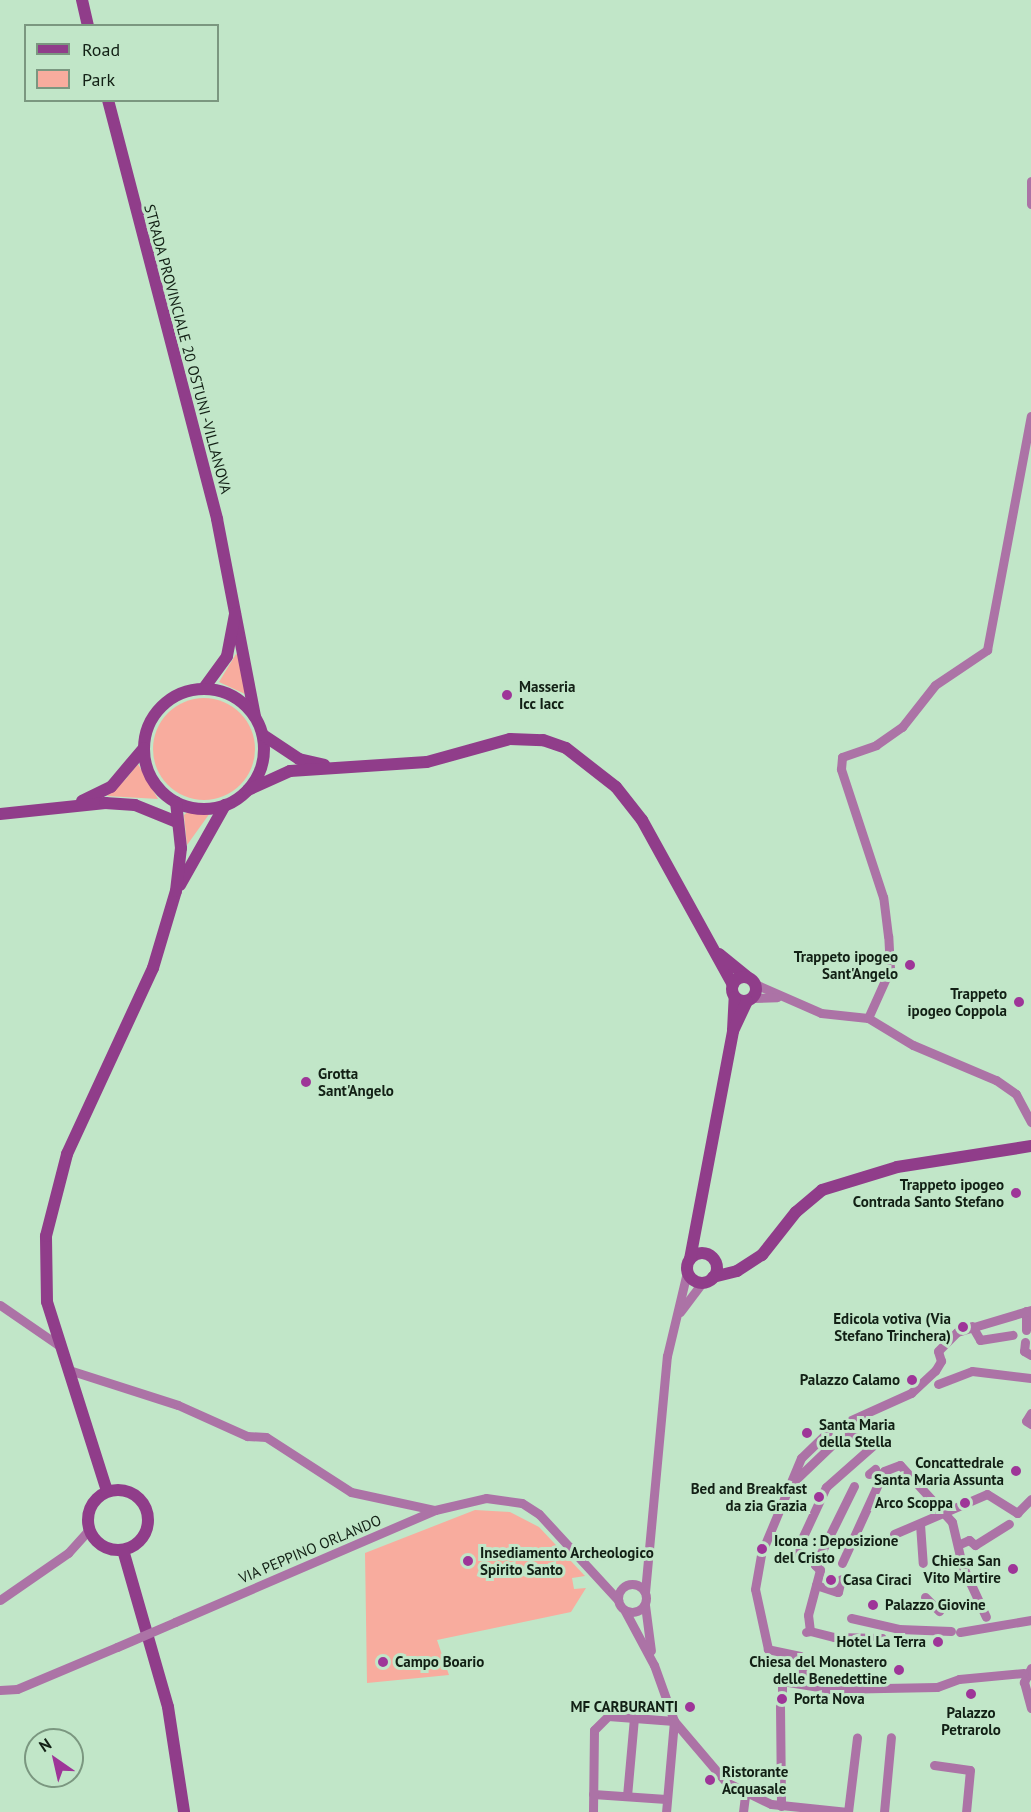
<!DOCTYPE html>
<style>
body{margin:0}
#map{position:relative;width:1031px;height:1812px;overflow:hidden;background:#c1e6c8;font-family:"PT Sans",sans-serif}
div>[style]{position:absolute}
.green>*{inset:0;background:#f8ac9e}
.round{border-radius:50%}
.street>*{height:9px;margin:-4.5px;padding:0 4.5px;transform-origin:4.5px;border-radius:4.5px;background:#ac73a6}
.street>.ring{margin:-4.5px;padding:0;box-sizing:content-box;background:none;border:9px solid #ac73a6;border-radius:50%}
.secondary>*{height:12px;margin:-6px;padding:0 6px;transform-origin:6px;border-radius:6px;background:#903d8a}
.secondary>.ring{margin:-6px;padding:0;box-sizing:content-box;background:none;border:12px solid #903d8a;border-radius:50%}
.street-bridge>*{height:9px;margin:-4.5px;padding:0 4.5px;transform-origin:4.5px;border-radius:4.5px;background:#ac73a6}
.dots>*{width:16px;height:16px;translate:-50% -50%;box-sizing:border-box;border:3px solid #c1e6c8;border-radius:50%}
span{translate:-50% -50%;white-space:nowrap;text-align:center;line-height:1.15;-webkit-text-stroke:6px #c1e6c8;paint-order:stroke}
.street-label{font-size:15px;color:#122015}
.poi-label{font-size:15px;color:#122015;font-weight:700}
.left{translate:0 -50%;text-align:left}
.right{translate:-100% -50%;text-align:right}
.legend{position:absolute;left:24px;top:24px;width:195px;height:78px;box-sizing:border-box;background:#c1e6c8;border:2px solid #7b9780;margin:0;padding:8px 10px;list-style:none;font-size:18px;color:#122015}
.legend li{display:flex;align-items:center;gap:12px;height:30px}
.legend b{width:30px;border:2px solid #7b9780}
.north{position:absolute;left:24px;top:1728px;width:60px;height:60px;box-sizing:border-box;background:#c1e6c8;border:2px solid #7b9780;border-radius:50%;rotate:326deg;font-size:16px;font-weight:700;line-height:24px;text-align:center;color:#122015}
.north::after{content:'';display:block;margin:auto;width:21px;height:27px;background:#9e3598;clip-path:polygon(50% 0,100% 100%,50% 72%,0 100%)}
</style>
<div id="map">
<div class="green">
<i style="clip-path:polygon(236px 654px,241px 657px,245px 694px,219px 682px)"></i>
<i class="round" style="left:153px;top:698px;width:102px;height:102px"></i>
<i style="clip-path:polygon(138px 764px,158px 799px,107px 796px,126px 779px)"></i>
<i style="clip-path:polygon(190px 810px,210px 813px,187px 845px,184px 815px)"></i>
<i style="clip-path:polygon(475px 1510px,510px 1512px,539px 1527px,585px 1576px,572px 1578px,574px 1589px,586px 1588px,571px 1612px,437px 1640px,449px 1675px,367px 1683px,365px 1553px)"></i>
</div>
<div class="street">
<i style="left:1031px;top:181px;width:23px;rotate:90deg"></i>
<i style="left:755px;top:984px;width:72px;rotate:23.7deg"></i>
<i style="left:821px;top:1013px;width:47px;rotate:6.1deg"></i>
<i style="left:868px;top:1018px;width:52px;rotate:31deg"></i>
<i style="left:913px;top:1045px;width:90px;rotate:22.9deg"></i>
<i style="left:996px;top:1080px;width:24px;rotate:35deg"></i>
<i style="left:1016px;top:1094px;width:32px;rotate:62deg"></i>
<i style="left:753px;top:998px;width:24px;rotate:-2deg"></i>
<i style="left:868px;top:1018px;width:54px;rotate:-65.8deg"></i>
<i style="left:890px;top:969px;width:33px;rotate:-93deg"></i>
<i style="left:888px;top:936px;width:39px;rotate:-97deg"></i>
<i style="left:883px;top:897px;width:135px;rotate:-108.2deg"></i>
<i style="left:841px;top:769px;width:12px;rotate:-85deg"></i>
<i style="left:842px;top:757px;width:36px;rotate:-19deg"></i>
<i style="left:876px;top:745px;width:32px;rotate:-35deg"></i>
<i style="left:902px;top:727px;width:53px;rotate:-51.8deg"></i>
<i style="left:935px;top:685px;width:63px;rotate:-33.9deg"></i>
<i style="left:987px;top:650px;width:238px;rotate:-79.4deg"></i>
<i style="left:0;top:1305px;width:74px;rotate:34.5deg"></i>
<i style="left:1026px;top:1311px;width:19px;rotate:90deg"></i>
<i style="left:680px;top:1312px;width:36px;rotate:-53deg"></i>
<i style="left:972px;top:1326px;width:16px;rotate:60deg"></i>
<i style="left:980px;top:1340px;width:33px;rotate:-9deg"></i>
<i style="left:1025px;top:1342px;width:9px;rotate:96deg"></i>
<i style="left:1024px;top:1351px;width:8px;rotate:30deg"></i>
<i style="left:69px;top:1370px;width:114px;rotate:17.8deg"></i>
<i style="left:178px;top:1405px;width:76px;rotate:24.2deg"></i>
<i style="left:247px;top:1436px;width:19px;rotate:3deg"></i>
<i style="left:266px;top:1437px;width:101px;rotate:32.9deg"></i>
<i style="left:351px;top:1492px;width:86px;rotate:12.1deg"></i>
<i style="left:938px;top:1384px;width:36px;rotate:-21deg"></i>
<i style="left:972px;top:1371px;width:59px;rotate:6.8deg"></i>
<i style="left:1031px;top:1413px;width:9px;rotate:122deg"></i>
<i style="left:1026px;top:1421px;width:6px;rotate:31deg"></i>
<i style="left:869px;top:1474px;width:8px;rotate:-40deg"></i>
<i style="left:789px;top:1486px;width:61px;rotate:-43.7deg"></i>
<i style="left:833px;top:1444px;width:26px;rotate:-29deg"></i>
<i style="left:920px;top:1524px;width:39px;rotate:86deg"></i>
<i style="left:894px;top:1534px;width:101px;rotate:-23.3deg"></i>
<i style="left:987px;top:1494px;width:36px;rotate:32deg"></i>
<i style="left:1017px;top:1513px;width:20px;rotate:-45deg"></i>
<i style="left:960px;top:1544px;width:10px;rotate:-24deg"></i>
<i style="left:969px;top:1540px;width:8px;rotate:40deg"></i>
<i style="left:975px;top:1545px;width:40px;rotate:-32deg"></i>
<i style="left:793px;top:1558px;width:78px;rotate:-65.1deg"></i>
<i style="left:826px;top:1487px;width:69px;rotate:-41.5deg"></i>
<i style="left:842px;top:1563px;width:101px;rotate:-65.5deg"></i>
<i style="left:884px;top:1471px;width:17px;rotate:-21deg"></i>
<i style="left:900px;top:1465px;width:77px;rotate:47.6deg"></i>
<i style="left:952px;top:1522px;width:44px;rotate:76.9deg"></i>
<i style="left:962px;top:1565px;width:57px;rotate:65.2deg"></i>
<i class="ring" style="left:618px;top:1584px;width:19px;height:19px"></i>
<i style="left:816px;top:1585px;width:23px;rotate:18deg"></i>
<i style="left:838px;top:1592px;width:13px;rotate:-77deg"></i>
<i style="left:645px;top:1592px;width:237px;rotate:-84.7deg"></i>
<i style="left:667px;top:1356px;width:86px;rotate:-76.6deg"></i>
<i style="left:925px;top:1597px;width:20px;rotate:45deg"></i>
<i style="left:0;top:1600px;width:83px;rotate:-34.7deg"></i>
<i style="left:68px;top:1553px;width:31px;rotate:-48deg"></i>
<i style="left:645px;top:1605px;width:46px;rotate:82.6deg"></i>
<i style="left:625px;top:1611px;width:61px;rotate:61.8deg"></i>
<i style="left:654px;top:1665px;width:59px;rotate:70.3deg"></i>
<i style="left:674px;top:1721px;width:80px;rotate:49.6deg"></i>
<i style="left:726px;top:1782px;width:50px;rotate:26.1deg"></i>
<i style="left:771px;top:1804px;width:77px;rotate:5.9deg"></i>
<i style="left:851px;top:1618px;width:49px;rotate:12.9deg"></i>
<i style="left:899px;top:1629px;width:52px;rotate:2.2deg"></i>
<i style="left:175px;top:1622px;width:283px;rotate:-23.3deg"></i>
<i style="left:435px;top:1510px;width:52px;rotate:-13.2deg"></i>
<i style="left:486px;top:1498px;width:36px;rotate:8deg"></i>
<i style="left:522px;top:1503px;width:20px;rotate:33deg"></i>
<i style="left:539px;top:1514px;width:117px;rotate:47.4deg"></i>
<i style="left:810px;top:1631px;width:25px;rotate:14deg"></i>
<i style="left:834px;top:1637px;width:48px;rotate:1.2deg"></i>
<i style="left:806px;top:1632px;width:4px;rotate:-14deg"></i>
<i style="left:810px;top:1631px;width:16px;rotate:-97deg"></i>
<i style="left:808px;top:1615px;width:47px;rotate:-75.1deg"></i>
<i style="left:820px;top:1570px;width:7px;rotate:-135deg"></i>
<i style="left:815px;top:1565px;width:88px;rotate:-63.7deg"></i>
<i style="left:960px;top:1632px;width:72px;rotate:-9.6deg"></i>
<i style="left:1031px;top:1668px;width:16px;rotate:117deg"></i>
<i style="left:1024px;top:1682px;width:27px;rotate:75deg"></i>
<i style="left:804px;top:1682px;width:26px;rotate:-99deg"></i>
<i style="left:800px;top:1656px;width:33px;rotate:-168deg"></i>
<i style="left:768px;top:1649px;width:61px;rotate:-102.2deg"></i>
<i style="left:755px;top:1589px;width:36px;rotate:-80deg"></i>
<i style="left:761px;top:1554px;width:104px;rotate:-67.4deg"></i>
<i style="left:801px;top:1458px;width:42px;rotate:-44deg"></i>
<i style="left:831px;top:1429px;width:88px;rotate:-24.2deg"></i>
<i style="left:911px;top:1393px;width:33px;rotate:-43deg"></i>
<i style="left:935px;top:1371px;width:12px;rotate:-59deg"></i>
<i style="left:941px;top:1361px;width:10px;rotate:-107deg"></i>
<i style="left:938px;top:1351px;width:27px;rotate:-45deg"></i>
<i style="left:957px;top:1332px;width:77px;rotate:-16.6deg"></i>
<i style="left:0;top:1690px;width:17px;rotate:-3deg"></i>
<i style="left:17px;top:1689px;width:108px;rotate:-22.8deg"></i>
<i style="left:782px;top:1691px;width:10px;rotate:-90deg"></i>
<i style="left:782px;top:1681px;width:50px;rotate:9.3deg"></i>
<i style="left:831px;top:1689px;width:106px;rotate:-1.1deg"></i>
<i style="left:937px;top:1687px;width:23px;rotate:-20deg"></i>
<i style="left:959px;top:1679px;width:65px;rotate:-5.3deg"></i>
<i style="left:780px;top:1706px;width:100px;rotate:89.4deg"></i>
<i style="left:934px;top:1765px;width:36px;rotate:8deg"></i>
<i style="left:970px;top:1770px;width:42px;rotate:95.4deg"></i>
<i style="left:593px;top:1794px;width:73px;rotate:3.9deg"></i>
<i style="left:627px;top:1796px;width:78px;rotate:-84.9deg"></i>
<i style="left:593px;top:1812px;width:82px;rotate:-89.3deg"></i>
<i style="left:594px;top:1730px;width:20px;rotate:-45deg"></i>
<i style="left:608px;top:1716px;width:66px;rotate:4.3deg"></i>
<i style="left:674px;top:1721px;width:91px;rotate:95deg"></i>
<i style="left:743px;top:1812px;width:17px;rotate:-83deg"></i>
<i style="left:848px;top:1812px;width:75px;rotate:-83.1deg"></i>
<i style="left:884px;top:1812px;width:75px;rotate:-84.7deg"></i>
</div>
<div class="secondary">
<i style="left:82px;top:0;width:27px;rotate:77deg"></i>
<i style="left:108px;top:100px;width:433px;rotate:75.4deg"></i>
<i style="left:217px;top:519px;width:201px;rotate:79.1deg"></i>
<i style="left:204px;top:688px;width:39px;rotate:-54deg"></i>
<i style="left:227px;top:656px;width:43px;rotate:-79.2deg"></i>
<i class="ring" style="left:144px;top:689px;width:108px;height:108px"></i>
<i style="left:263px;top:735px;width:43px;rotate:33.7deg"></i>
<i style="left:299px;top:759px;width:26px;rotate:13deg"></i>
<i style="left:248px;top:790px;width:46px;rotate:-24.3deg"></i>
<i style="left:290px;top:771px;width:137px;rotate:-3.8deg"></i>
<i style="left:427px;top:762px;width:86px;rotate:-15.5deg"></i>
<i style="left:510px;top:739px;width:33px;rotate:2deg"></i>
<i style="left:543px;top:740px;width:24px;rotate:19deg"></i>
<i style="left:566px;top:748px;width:63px;rotate:38deg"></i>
<i style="left:616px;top:787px;width:42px;rotate:51.8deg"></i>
<i style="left:642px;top:820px;width:188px;rotate:61.1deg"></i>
<i style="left:82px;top:801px;width:32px;rotate:-26deg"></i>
<i style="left:111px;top:787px;width:51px;rotate:-49.8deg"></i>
<i style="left:0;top:814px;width:106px;rotate:-6deg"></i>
<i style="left:105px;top:803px;width:30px;rotate:4deg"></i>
<i style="left:135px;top:805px;width:45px;rotate:22deg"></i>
<i style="left:180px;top:885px;width:92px;rotate:-60.6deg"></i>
<i style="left:719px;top:954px;width:36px;rotate:39deg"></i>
<i class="ring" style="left:732px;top:977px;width:12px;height:12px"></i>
<i style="left:733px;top:1030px;width:33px;rotate:-87deg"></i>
<i class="ring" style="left:687px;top:1253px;width:18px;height:18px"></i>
<i style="left:690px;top:1259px;width:232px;rotate:-79.3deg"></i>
<i style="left:733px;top:1031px;width:33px;rotate:-65deg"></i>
<i style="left:713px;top:1277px;width:25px;rotate:-14deg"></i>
<i style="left:737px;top:1271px;width:30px;rotate:-33deg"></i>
<i style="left:762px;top:1255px;width:55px;rotate:-51.7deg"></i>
<i style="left:796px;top:1212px;width:34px;rotate:-40deg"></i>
<i style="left:822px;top:1190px;width:78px;rotate:-17deg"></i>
<i style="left:897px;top:1167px;width:136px;rotate:-8.9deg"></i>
<i class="ring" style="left:88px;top:1490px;width:48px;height:48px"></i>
<i style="left:107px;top:1491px;width:198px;rotate:-107.6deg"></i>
<i style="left:47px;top:1302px;width:66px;rotate:-90.9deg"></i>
<i style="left:46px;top:1236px;width:85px;rotate:-75.6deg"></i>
<i style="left:67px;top:1154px;width:205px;rotate:-65.2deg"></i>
<i style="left:153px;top:968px;width:80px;rotate:-73.4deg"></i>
<i style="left:176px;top:891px;width:43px;rotate:-83.4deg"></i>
<i style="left:181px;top:848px;width:46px;rotate:-96.2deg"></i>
<i style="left:123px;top:1550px;width:163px;rotate:74deg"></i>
<i style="left:168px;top:1707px;width:106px;rotate:81.3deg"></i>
</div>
<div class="street-bridge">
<i style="left:117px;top:1647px;width:63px;rotate:-23.3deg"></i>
</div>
<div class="dots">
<i style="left:507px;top:695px;background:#9e3598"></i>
<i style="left:910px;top:965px;background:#9e3598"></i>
<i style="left:1019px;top:1002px;background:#9e3598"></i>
<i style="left:306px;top:1082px;background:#9e3598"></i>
<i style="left:1016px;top:1193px;background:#9e3598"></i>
<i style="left:963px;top:1327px;background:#9e3598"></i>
<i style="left:912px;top:1380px;background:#9e3598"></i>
<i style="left:807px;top:1433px;background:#9e3598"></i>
<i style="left:1016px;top:1471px;background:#9e3598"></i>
<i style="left:819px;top:1497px;background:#9e3598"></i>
<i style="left:965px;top:1503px;background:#9e3598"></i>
<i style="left:762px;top:1549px;background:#9e3598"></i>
<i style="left:468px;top:1561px;background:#9e3598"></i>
<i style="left:1013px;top:1569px;background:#9e3598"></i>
<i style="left:831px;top:1580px;background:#9e3598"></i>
<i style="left:873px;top:1605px;background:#9e3598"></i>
<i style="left:938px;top:1642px;background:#9e3598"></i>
<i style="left:383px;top:1662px;background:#9e3598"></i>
<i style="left:899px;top:1670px;background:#9e3598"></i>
<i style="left:971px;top:1694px;background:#9e3598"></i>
<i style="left:782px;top:1699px;background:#9e3598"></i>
<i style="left:690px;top:1707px;background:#9e3598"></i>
<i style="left:710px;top:1780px;background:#9e3598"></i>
</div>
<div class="street-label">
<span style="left:188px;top:349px;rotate:75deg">STRADA PROVINCIALE 20 OSTUNI -VILLANOVA</span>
<span style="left:310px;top:1549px;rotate:-23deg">VIA PEPPINO ORLANDO</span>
</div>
<div class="poi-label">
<span class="left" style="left:519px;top:695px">Masseria<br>Icc Iacc</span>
<span class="right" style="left:898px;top:965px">Trappeto ipogeo<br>Sant'Angelo</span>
<span class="right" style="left:1007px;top:1002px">Trappeto<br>ipogeo Coppola</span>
<span class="left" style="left:318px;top:1082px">Grotta<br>Sant'Angelo</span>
<span class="right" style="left:1004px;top:1193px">Trappeto ipogeo<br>Contrada Santo Stefano</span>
<span class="right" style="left:951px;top:1327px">Edicola votiva (Via<br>Stefano Trinchera)</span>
<span class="right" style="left:900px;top:1380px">Palazzo Calamo</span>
<span class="left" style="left:819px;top:1433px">Santa Maria<br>della Stella</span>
<span class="right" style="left:1004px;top:1471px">Concattedrale<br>Santa Maria Assunta</span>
<span class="right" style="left:807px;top:1497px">Bed and Breakfast<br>da zia Grazia</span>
<span class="right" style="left:953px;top:1503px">Arco Scoppa</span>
<span class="left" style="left:774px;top:1549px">Icona : Deposizione<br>del Cristo</span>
<span class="left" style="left:480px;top:1561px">Insediamento Archeologico<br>Spirito Santo</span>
<span class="right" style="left:1001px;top:1569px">Chiesa San<br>Vito Martire</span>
<span class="left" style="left:843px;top:1580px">Casa Ciraci</span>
<span class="left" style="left:885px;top:1605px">Palazzo Giovine</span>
<span class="right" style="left:926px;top:1642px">Hotel La Terra</span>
<span class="right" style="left:887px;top:1670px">Chiesa del Monastero<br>delle Benedettine</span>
<span class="left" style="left:395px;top:1662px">Campo Boario</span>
<span class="left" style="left:794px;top:1699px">Porta Nova</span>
<span class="right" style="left:678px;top:1707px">MF CARBURANTI</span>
<span style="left:971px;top:1721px">Palazzo<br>Petrarolo</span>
<span class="left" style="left:722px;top:1780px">Ristorante<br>Acquasale</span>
</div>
<ul class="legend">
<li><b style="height:8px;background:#903d8a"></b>Road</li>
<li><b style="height:16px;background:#f8ac9e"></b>Park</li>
</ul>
<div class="north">N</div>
</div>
